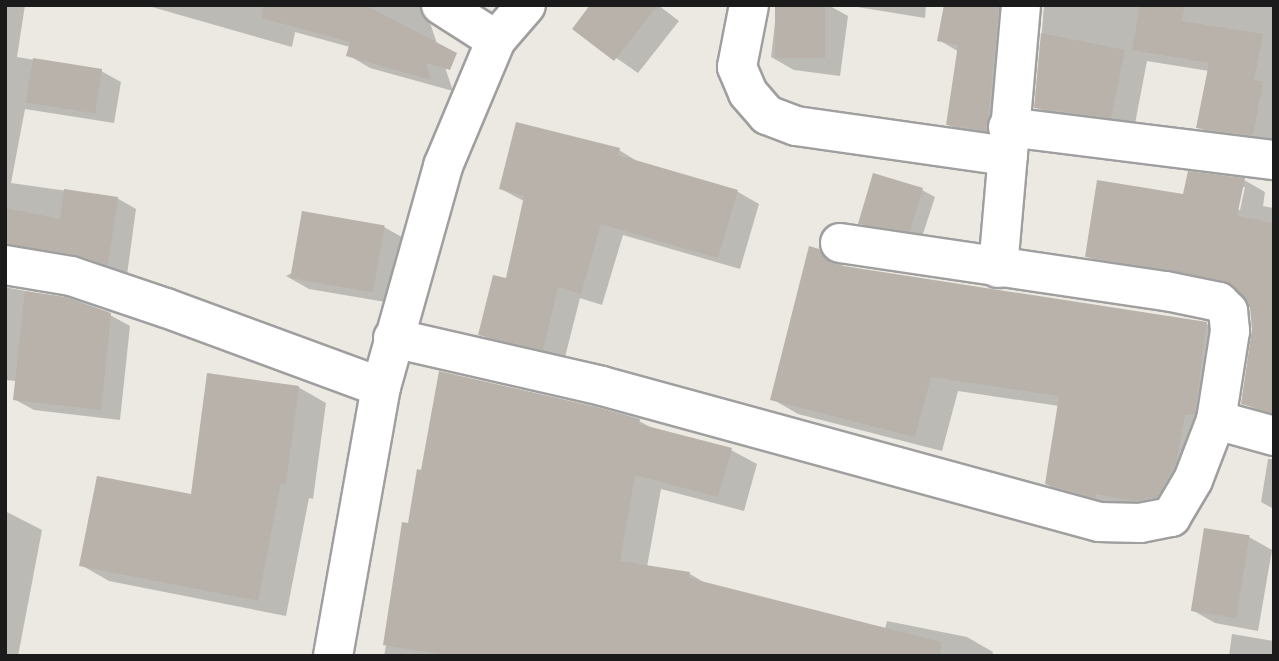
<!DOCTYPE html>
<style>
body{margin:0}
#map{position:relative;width:1279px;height:661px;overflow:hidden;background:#ebe9e1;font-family:Arial,sans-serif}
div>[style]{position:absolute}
.shadow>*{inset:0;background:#0003}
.building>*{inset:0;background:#b8b2ab;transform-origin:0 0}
.roads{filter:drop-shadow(2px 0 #9f9f9f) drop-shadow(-2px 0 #9f9f9f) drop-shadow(0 2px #9f9f9f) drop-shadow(0 -2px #9f9f9f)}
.minor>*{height:38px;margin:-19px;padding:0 19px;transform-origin:19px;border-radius:19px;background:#fff}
span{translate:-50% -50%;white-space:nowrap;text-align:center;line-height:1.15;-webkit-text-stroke:7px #fff;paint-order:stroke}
.frame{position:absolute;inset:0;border:7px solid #1b1b1b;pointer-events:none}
</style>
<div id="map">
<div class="shadow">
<i style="clip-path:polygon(5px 5px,25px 5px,17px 57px,101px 71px,121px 82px,114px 123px,25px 109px,11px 183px,117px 198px,136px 209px,127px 275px,5px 266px)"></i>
<i style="clip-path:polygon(145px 5px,424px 5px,453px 91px,370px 68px,348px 55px,350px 47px,295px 32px,292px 47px)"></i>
<i style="clip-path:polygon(592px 5px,658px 5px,679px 21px,638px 73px,574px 29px)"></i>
<i style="clip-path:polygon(777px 5px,828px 5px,848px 16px,840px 76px,794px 70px,771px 57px)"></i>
<i style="clip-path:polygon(845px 5px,926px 5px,925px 18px)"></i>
<i style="clip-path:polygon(946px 5px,1018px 5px,1010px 143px,970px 137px,947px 124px,959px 52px,939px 40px)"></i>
<i style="clip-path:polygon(1044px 5px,1274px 5px,1274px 147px,1220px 140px,1198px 127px,1209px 71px,1147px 61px,1134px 129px,1058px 120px,1036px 107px)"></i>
<i style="clip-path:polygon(619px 150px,640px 163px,738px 192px,759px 204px,740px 269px,623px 235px,602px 305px,580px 298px,564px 361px,501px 346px,480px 334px,507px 280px,524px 201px,501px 189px)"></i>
<i style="clip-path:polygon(evenodd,1244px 180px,1265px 192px,1263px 206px,1274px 208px,1274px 418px,1243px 403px,1253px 334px,1251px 308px,1240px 291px,1108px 268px,1087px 256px,1185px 196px,1244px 180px,1241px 187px,1245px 187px,1240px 210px,1237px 209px,1241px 187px)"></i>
<i style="clip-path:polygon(922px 190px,935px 197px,922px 237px,872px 230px,860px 223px)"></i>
<i style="clip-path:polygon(384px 227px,407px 240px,397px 304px,309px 289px,286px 276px)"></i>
<i style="clip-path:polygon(819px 251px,847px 268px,1207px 324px,1233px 339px,1184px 512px,1122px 512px,1073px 499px,1046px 484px,1059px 406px,958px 391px,942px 451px,798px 414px,772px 399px)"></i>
<i style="clip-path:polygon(5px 287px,65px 299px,110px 315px,130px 326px,120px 420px,34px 410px,14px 399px,17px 381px,5px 380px)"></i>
<i style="clip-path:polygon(298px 387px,326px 403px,313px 499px,309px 498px,286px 616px,109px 581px,81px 565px,193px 496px)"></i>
<i style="clip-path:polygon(639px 421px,654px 429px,731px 450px,757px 464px,744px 511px,661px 489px,647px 567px,690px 574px,707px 584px,885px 629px,887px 621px,967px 637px,993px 652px,992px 656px,384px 656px,409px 525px)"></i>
<i style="clip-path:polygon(1268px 459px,1274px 459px,1274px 509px,1261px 502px)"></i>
<i style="clip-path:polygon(5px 511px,42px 530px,18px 656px,5px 656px)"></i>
<i style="clip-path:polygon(1206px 530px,1249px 537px,1272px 550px,1258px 631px,1215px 623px,1192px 610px)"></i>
<i style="clip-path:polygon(1232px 634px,1274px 641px,1274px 656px,1229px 656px)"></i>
</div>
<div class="building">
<i style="clip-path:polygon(263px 5px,365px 5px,457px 53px,450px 70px,426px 63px,431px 80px,346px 56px,350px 42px,262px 18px)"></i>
<i style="clip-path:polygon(590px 5px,658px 5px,614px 61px,572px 29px)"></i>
<i style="left:775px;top:5px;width:50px;height:53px"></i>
<i style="clip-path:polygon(944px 5px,999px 5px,987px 131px,946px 125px,958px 45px,937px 41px)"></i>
<i style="clip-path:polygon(1140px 5px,1185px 5px,1182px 21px,1263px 34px,1254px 80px,1263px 82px,1253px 135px,1196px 128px,1209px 63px,1132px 50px)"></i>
<i style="clip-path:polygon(1041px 33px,1125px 50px,1111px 118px,1034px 108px)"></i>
<i style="left:33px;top:58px;width:70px;height:45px;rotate:9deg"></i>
<i style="clip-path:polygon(516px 122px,620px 148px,618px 155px,738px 190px,718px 258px,601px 224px,581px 294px,558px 287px,543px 350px,478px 335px,493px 275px,506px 278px,524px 196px,499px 189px)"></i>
<i style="clip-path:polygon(1188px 171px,1245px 178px,1237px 216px,1274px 223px,1274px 413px,1241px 404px,1252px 329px,1250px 308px,1234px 287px,1223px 281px,1170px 270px,1085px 257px,1097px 180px,1183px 194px)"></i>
<i style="clip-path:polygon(873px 173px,923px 188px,910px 231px,858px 224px)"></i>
<i style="clip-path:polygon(64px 189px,118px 197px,108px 265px,75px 254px,5px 244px,5px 208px,60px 219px)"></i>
<i style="left:302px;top:211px;width:84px;height:68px;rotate:10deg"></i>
<i style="clip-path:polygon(809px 246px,819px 249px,826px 260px,837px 265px,1207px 322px,1195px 414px,1185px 415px,1176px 463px,1157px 497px,1134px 501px,1096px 494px,1096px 498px,1045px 484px,1059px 396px,931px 377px,915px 437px,770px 400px)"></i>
<i style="clip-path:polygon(25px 291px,66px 297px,111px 313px,101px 410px,13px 400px)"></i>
<i style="clip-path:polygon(439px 371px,597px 407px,640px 419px,639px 424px,732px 448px,718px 497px,635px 475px,620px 561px,690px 572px,689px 578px,941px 642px,940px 656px,452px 656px,383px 645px,402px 522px,408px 523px,417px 469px,421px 470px)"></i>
<i style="clip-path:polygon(207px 373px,299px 386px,286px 484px,281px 483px,258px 601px,79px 566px,97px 476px,191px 494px)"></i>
<i style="left:1204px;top:528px;width:46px;height:84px;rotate:9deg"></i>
</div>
<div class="roads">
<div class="minor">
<i style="left:441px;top:5px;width:65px;rotate:32.5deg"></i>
<i style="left:749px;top:5px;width:63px;rotate:101deg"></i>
<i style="left:737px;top:67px;width:28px;rotate:67deg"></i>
<i style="left:748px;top:93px;width:29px;rotate:49deg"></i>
<i style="left:767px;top:115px;width:31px;rotate:21deg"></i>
<i style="left:796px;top:126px;width:214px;rotate:8.1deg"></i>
<i style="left:1008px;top:127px;width:268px;rotate:7.1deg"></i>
<i style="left:840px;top:243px;width:330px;rotate:8.4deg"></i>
<i style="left:1166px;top:291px;width:54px;rotate:11.7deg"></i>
<i style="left:1219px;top:302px;width:13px;rotate:45deg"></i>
<i style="left:1228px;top:311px;width:20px;rotate:84deg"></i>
<i style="left:1230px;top:331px;width:90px;rotate:98.9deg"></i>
<i style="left:1216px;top:420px;width:60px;rotate:15.4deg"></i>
<i style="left:5px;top:265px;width:67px;rotate:9.5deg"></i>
<i style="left:71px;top:276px;width:100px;rotate:18.6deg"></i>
<i style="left:166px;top:308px;width:229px;rotate:20.2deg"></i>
<i style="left:998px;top:268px;width:264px;rotate:-85deg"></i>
<i style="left:393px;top:338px;width:214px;rotate:12.9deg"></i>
<i style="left:602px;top:386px;width:515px;rotate:15.3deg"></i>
<i style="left:1099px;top:522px;width:41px;rotate:1.4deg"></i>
<i style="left:1140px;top:523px;width:32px;rotate:-11deg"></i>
<i style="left:1171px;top:517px;width:43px;rotate:-59.3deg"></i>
<i style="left:1193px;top:480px;width:64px;rotate:-69deg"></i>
<i style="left:333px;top:656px;width:273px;rotate:-79.9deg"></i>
<i style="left:381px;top:387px;width:230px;rotate:-74.3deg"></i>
<i style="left:443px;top:166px;width:137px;rotate:-67.2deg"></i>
<i style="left:496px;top:40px;width:46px;rotate:-49.4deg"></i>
</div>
</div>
<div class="frame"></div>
</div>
